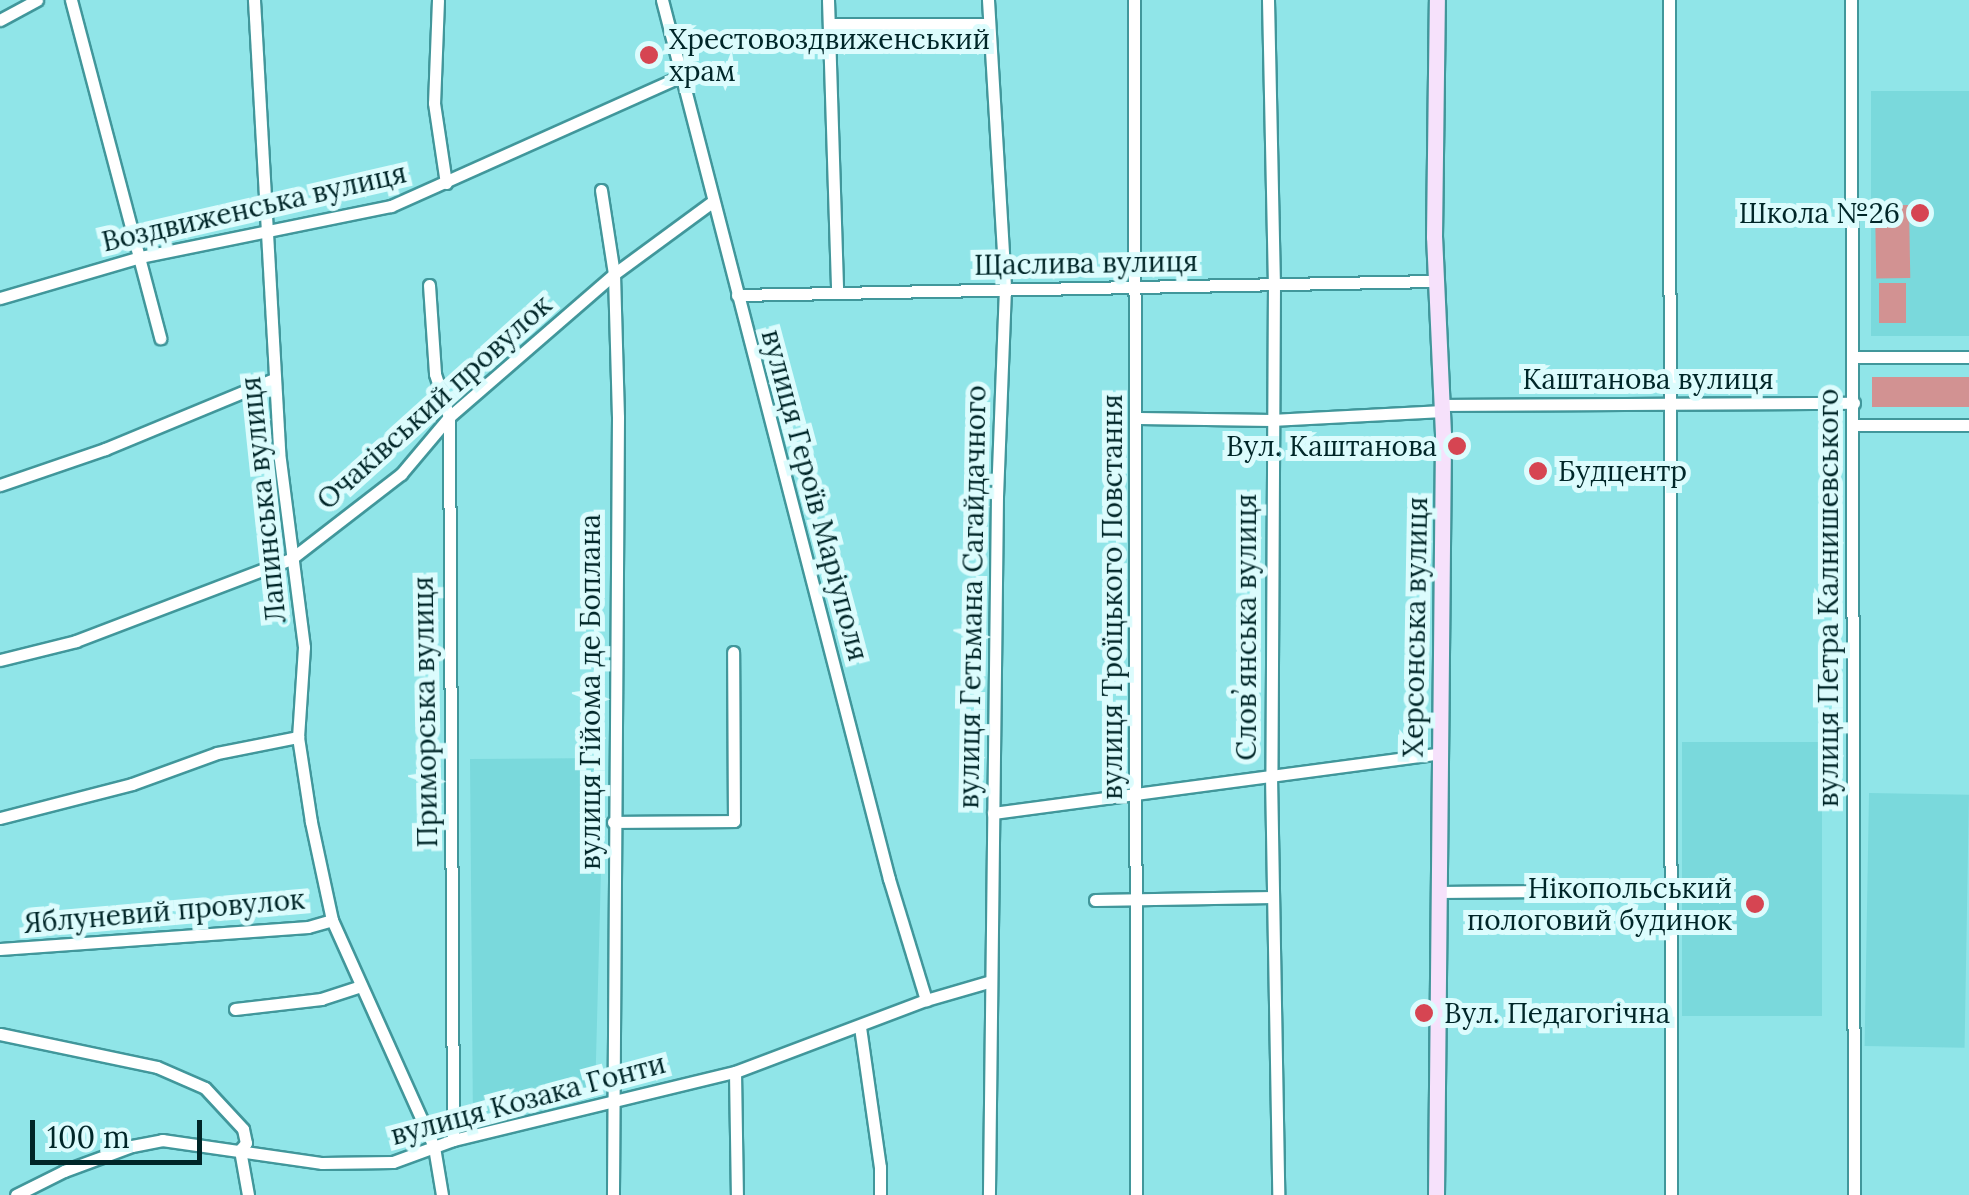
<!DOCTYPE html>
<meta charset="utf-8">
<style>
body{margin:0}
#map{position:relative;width:1969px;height:1195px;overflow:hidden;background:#90e5e8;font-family:Lora,serif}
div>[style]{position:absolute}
.built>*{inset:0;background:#7ad9dc;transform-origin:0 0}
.green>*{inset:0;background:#d29292;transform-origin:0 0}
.roads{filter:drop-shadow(2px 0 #41979b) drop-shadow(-2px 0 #41979b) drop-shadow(0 2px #41979b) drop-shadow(0 -2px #41979b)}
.minor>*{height:11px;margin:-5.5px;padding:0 5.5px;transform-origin:5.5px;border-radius:5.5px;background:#fff}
.secondary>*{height:15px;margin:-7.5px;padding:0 7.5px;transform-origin:7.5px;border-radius:7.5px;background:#f6e1fb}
.dots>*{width:28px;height:28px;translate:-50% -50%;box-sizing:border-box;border:5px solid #dcfcfd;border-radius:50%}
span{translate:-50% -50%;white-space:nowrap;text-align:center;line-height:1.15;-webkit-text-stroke:10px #dcfcfd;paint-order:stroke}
.poi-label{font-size:28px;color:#002628}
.left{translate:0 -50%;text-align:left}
.right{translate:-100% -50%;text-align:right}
.street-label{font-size:28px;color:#002628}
.scale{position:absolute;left:30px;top:1120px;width:172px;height:45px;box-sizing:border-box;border:5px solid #002628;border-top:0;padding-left:12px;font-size:30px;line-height:35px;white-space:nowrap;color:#002628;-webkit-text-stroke:8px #dcfcfd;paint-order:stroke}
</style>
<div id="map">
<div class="built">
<i style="left:1871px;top:91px;width:98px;height:245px"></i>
<i style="left:1822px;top:742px;width:274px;height:140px;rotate:90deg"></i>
<i style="clip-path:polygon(604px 758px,595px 1097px,473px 1128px,470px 759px)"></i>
<i style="left:1869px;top:793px;width:100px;height:253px;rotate:1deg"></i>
</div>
<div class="green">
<i style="left:1909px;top:205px;width:73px;height:34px;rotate:89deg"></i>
<i style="left:1879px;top:283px;width:27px;height:40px"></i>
<i style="left:1969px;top:377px;width:30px;height:97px;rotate:90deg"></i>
</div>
<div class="roads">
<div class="minor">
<i style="left:71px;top:0;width:350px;rotate:75.2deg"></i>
<i style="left:254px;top:0;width:453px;rotate:86.8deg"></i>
<i style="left:279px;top:452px;width:197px;rotate:82.7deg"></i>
<i style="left:304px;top:647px;width:90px;rotate:93.8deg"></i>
<i style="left:298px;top:737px;width:86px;rotate:81.3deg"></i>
<i style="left:311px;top:822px;width:100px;rotate:77.9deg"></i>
<i style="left:332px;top:920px;width:249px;rotate:65.8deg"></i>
<i style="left:434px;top:1147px;width:49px;rotate:80.5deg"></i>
<i style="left:438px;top:0;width:103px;rotate:92.2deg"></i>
<i style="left:434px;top:103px;width:81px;rotate:81.5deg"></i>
<i style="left:662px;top:0;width:908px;rotate:75.52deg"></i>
<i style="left:889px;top:879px;width:127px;rotate:73deg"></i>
<i style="left:828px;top:0;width:291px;rotate:88.2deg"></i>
<i style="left:988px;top:0;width:289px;rotate:86.6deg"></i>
<i style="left:1005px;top:288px;width:208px;rotate:92.2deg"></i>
<i style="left:997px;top:496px;width:699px;rotate:90.66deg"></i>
<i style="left:1134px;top:0;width:1195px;rotate:89.9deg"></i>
<i style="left:1268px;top:0;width:283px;rotate:88.8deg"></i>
<i style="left:1274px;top:283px;width:492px;rotate:90.3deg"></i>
<i style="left:1271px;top:775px;width:420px;rotate:89deg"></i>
<i style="left:1669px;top:0;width:1195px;rotate:89.9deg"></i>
<i style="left:1851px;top:0;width:1195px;rotate:89.86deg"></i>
<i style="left:0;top:20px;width:42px;rotate:-28.4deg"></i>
<i style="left:830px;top:24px;width:159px"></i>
<i style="left:601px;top:190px;width:85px;rotate:81.2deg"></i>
<i style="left:614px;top:274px;width:143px;rotate:88.4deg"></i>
<i style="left:618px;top:417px;width:778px;rotate:90.37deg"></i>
<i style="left:429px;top:285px;width:89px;rotate:86.1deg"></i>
<i style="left:435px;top:374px;width:45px;rotate:72deg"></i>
<i style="left:449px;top:417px;width:723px;rotate:89.68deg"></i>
<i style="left:737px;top:295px;width:698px;rotate:-1.15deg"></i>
<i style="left:0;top:298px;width:146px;rotate:-16.3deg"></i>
<i style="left:140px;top:257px;width:256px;rotate:-11.5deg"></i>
<i style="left:391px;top:206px;width:316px;rotate:-24.1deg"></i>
<i style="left:1852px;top:357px;width:117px"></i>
<i style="left:1442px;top:405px;width:412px;rotate:-0.3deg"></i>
<i style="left:1139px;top:418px;width:132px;rotate:0.9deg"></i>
<i style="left:1271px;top:420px;width:172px;rotate:-3deg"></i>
<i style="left:1854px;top:425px;width:115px"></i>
<i style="left:0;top:485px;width:111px;rotate:-18.9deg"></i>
<i style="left:105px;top:449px;width:183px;rotate:-22.5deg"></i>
<i style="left:0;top:660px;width:78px;rotate:-14deg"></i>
<i style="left:76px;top:641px;width:230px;rotate:-20.9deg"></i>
<i style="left:291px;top:559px;width:139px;rotate:-37.7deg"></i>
<i style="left:401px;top:474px;width:75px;rotate:-49.9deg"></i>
<i style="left:449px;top:417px;width:218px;rotate:-40.9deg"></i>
<i style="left:614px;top:274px;width:122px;rotate:-36.3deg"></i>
<i style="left:993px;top:813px;width:449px;rotate:-7.6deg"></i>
<i style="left:0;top:818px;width:136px;rotate:-14.4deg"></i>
<i style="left:132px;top:784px;width:90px;rotate:-20deg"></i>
<i style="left:217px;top:753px;width:83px;rotate:-11.2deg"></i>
<i style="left:613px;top:822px;width:121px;rotate:-0.5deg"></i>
<i style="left:734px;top:821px;width:169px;rotate:-90.3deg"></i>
<i style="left:1438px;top:892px;width:233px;rotate:-0.5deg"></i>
<i style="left:1095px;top:900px;width:178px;rotate:-1deg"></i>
<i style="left:0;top:949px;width:309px;rotate:-4.1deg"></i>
<i style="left:308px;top:927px;width:25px;rotate:-16deg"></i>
<i style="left:235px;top:1009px;width:87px;rotate:-6.6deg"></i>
<i style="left:321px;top:999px;width:42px;rotate:-18deg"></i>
<i style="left:860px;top:1027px;width:141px;rotate:81.9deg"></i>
<i style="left:880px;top:1167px;width:28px;rotate:90deg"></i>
<i style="left:0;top:1034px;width:160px;rotate:11.9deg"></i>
<i style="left:157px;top:1067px;width:52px;rotate:23.6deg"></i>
<i style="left:205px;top:1088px;width:56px;rotate:47.2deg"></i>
<i style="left:243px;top:1129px;width:14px;rotate:78deg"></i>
<i style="left:246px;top:1143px;width:9px;rotate:131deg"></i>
<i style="left:240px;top:1150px;width:46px;rotate:79.9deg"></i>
<i style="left:735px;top:1072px;width:123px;rotate:89.1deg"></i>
<i style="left:16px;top:1195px;width:54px;rotate:-26.6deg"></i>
<i style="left:64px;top:1171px;width:72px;rotate:-20.2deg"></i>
<i style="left:132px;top:1146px;width:31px;rotate:-11deg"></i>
<i style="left:162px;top:1140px;width:162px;rotate:8.2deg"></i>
<i style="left:322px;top:1163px;width:71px;rotate:-0.8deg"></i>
<i style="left:393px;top:1162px;width:64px;rotate:-20.1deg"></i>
<i style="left:453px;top:1140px;width:290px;rotate:-13.6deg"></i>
<i style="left:735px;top:1072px;width:204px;rotate:-20.7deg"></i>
<i style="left:926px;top:1000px;width:65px;rotate:-16.2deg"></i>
</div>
<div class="secondary">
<i style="left:1436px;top:1195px;width:761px;rotate:-89.47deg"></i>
<i style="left:1443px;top:434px;width:197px;rotate:-92.6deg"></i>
<i style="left:1434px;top:237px;width:237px;rotate:-89.3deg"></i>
</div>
</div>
<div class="dots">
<i style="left:649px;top:55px;background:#d64552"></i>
<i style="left:1920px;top:213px;background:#d64552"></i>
<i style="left:1457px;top:446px;background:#d64552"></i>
<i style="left:1538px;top:471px;background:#d64552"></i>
<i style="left:1755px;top:904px;background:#d64552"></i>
<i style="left:1424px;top:1013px;background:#d64552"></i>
</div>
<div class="poi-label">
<span class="left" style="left:669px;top:55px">Хрестовоздвиженський<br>храм</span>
<span class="right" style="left:1900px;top:213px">Школа №26</span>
<span class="right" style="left:1437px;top:446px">Вул. Каштанова</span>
<span class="left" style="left:1558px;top:471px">Будцентр</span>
<span class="right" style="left:1732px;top:904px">Нікопольський<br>пологовий будинок</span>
<span class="left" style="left:1444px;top:1013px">Вул. Педагогічна</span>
</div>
<div class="street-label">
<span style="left:254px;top:207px;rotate:-13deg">Воздвиженська вулиця</span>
<span style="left:1086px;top:263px;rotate:-1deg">Щаслива вулиця</span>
<span style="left:1648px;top:379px">Каштанова вулиця</span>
<span style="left:434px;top:402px;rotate:-42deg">Очаківський провулок</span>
<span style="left:815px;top:495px;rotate:75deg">вулиця Героїв Маріуполя</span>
<span style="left:263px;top:500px;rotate:-96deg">Лапинська вулиця</span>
<span style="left:972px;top:597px;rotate:-89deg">вулиця Гетьмана Сагайдачного</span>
<span style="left:1112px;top:597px;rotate:-90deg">вулиця Троїцького Повстання</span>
<span style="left:1828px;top:598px;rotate:-90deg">вулиця Петра Калнишевського</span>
<span style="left:1246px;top:627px;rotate:-90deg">Словʼянська вулиця</span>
<span style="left:1415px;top:627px;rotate:-89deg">Херсонська вулиця</span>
<span style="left:590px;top:692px;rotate:-90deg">вулиця Гійома де Боплана</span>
<span style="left:425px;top:712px;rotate:-91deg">Приморська вулиця</span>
<span style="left:164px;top:911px;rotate:-5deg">Яблуневий провулок</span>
<span style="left:528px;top:1099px;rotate:-15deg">вулиця Козака Гонти</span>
</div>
<div class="scale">100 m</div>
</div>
